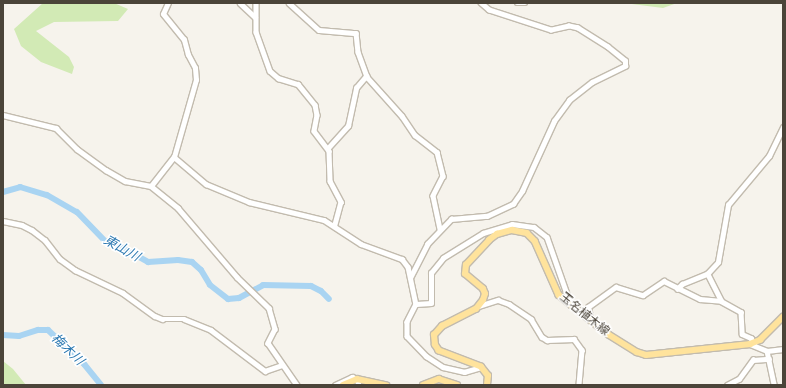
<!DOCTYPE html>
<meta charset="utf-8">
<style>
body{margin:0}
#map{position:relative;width:786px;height:388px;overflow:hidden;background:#f6f3ec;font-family:Cabin,"Noto Sans JP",sans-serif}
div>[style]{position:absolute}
.green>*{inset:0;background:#d2eab5}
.river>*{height:6px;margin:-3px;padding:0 3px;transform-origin:3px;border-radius:3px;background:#a9d4f2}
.roads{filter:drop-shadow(1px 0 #c2bbae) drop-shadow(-1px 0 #c2bbae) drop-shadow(0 1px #c2bbae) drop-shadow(0 -1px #c2bbae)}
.minor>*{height:4.5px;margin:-2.25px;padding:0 2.25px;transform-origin:2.25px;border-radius:2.25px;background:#fff}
.major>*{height:5.5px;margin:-2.75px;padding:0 2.75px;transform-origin:2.75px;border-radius:2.75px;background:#ffe39c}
span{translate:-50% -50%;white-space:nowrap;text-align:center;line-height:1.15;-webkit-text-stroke:3px #fff;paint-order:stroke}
.street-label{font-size:12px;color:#4b4439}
.water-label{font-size:13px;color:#2e7ab2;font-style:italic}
.frame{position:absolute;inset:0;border:4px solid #4b4439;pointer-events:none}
</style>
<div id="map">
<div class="green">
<i style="clip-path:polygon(43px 3px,114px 3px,128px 9px,118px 21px,54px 22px,36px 31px,69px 57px,74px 67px,72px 74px,41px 62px,21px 46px,14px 29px)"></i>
<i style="clip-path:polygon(624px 3px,677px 3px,663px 8px)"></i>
<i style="clip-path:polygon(3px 361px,13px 369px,26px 385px,3px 385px)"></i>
</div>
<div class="river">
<i style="left:3px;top:192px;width:18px;rotate:-16deg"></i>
<i style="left:20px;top:187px;width:28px;rotate:17deg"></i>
<i style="left:47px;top:195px;width:34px;rotate:30deg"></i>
<i style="left:77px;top:212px;width:42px;rotate:46deg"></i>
<i style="left:106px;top:242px;width:18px;rotate:19deg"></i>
<i style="left:123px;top:248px;width:29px;rotate:29deg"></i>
<i style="left:148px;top:262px;width:30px;rotate:-4deg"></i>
<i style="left:178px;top:260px;width:14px;rotate:8deg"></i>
<i style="left:192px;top:262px;width:12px;rotate:42deg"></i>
<i style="left:201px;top:270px;width:17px;rotate:59deg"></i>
<i style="left:210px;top:285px;width:23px;rotate:38deg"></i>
<i style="left:228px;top:299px;width:11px;rotate:-5deg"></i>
<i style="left:239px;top:298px;width:27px;rotate:-28deg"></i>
<i style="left:263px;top:285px;width:48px;rotate:1.2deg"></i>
<i style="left:311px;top:286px;width:11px;rotate:27deg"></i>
<i style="left:321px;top:291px;width:11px;rotate:45deg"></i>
<i style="left:3px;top:335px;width:16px;rotate:4deg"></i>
<i style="left:19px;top:336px;width:20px;rotate:-18deg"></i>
<i style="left:38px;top:330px;width:10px"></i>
<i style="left:48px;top:330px;width:50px;rotate:43.4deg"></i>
<i style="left:84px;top:364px;width:27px;rotate:51deg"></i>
</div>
<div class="roads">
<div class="minor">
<i style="left:240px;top:3px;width:21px;rotate:43deg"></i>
<i style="left:256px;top:3px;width:29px;rotate:90deg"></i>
<i style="left:256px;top:32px;width:41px;rotate:70.3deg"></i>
<i style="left:270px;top:71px;width:11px;rotate:41deg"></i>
<i style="left:278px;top:78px;width:21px;rotate:17deg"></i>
<i style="left:298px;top:84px;width:27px;rotate:51deg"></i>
<i style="left:315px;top:105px;width:10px;rotate:79deg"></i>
<i style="left:317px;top:115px;width:16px;rotate:101deg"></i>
<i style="left:314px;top:131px;width:25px;rotate:53deg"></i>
<i style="left:329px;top:151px;width:30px;rotate:88deg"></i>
<i style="left:330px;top:181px;width:24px;rotate:62deg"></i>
<i style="left:341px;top:202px;width:24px;rotate:105deg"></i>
<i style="left:289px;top:3px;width:40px;rotate:42deg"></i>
<i style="left:319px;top:30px;width:37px;rotate:5deg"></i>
<i style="left:356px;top:33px;width:19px;rotate:84deg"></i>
<i style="left:358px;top:52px;width:27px;rotate:70deg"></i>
<i style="left:367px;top:77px;width:52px;rotate:48.1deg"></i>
<i style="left:402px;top:116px;width:23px;rotate:56deg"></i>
<i style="left:415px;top:135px;width:28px;rotate:38deg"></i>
<i style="left:437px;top:152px;width:25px;rotate:76deg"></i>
<i style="left:443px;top:176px;width:22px;rotate:117deg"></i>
<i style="left:433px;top:196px;width:34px;rotate:78deg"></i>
<i style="left:517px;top:3px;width:8px"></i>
<i style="left:3px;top:115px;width:55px;rotate:13.8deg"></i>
<i style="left:56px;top:128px;width:30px;rotate:45deg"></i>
<i style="left:77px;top:149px;width:36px;rotate:36deg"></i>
<i style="left:106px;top:170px;width:22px;rotate:30deg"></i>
<i style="left:125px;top:181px;width:26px;rotate:11deg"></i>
<i style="left:151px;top:186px;width:35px;rotate:39deg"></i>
<i style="left:178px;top:208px;width:91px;rotate:49.5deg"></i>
<i style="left:237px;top:277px;width:45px;rotate:44.1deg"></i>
<i style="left:269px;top:308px;width:22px;rotate:74deg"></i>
<i style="left:275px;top:329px;width:16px;rotate:117deg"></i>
<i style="left:268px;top:343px;width:51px;rotate:55.4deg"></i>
<i style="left:328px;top:148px;width:30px;rotate:-48deg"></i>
<i style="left:348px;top:126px;width:39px;rotate:-78deg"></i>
<i style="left:356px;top:88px;width:16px;rotate:-50deg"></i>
<i style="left:174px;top:157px;width:42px;rotate:40.2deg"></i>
<i style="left:206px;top:184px;width:47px;rotate:22.7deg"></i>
<i style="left:249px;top:202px;width:77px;rotate:13.5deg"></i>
<i style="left:324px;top:220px;width:44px;rotate:33deg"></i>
<i style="left:361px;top:244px;width:44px;rotate:20.1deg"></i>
<i style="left:402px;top:259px;width:10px;rotate:53deg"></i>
<i style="left:408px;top:267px;width:38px;rotate:78deg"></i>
<i style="left:416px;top:304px;width:20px;rotate:117deg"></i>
<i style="left:407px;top:322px;width:14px;rotate:90deg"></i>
<i style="left:407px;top:336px;width:28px;rotate:46deg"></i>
<i style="left:426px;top:356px;width:20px;rotate:33deg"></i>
<i style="left:443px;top:367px;width:22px;rotate:13deg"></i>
<i style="left:464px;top:372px;width:18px;rotate:-16deg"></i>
<i style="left:151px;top:186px;width:37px;rotate:-52deg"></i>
<i style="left:174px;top:157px;width:80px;rotate:-74.1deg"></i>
<i style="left:196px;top:80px;width:12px;rotate:-95deg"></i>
<i style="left:195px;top:68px;width:15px;rotate:-118deg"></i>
<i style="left:188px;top:55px;width:16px;rotate:-105deg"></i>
<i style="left:184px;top:40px;width:33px;rotate:-129deg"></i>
<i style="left:163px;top:14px;width:12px;rotate:-66deg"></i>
<i style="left:3px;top:221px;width:19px;rotate:12deg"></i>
<i style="left:22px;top:225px;width:11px;rotate:27deg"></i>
<i style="left:32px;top:230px;width:16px;rotate:38deg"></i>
<i style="left:45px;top:240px;width:24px;rotate:52deg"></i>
<i style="left:60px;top:259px;width:19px;rotate:36deg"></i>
<i style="left:75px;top:270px;width:53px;rotate:25.6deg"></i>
<i style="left:123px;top:293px;width:39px;rotate:36deg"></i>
<i style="left:155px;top:316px;width:8px;rotate:23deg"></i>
<i style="left:162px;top:319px;width:22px"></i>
<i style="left:184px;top:319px;width:29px;rotate:22deg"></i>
<i style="left:211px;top:330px;width:68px;rotate:37.2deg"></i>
<i style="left:265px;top:371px;width:18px;rotate:-19deg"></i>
<i style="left:410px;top:278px;width:38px;rotate:-63deg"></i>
<i style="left:427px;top:244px;width:35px;rotate:-46deg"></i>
<i style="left:451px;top:219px;width:36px;rotate:-5deg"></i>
<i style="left:487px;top:216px;width:29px;rotate:-25deg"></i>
<i style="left:513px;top:204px;width:16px;rotate:-55deg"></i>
<i style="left:522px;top:191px;width:77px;rotate:-65.4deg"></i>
<i style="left:554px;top:121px;width:26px;rotate:-54deg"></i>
<i style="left:569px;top:100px;width:29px;rotate:-38deg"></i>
<i style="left:592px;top:82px;width:37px;rotate:-26deg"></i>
<i style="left:625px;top:66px;width:5px;rotate:-90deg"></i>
<i style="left:625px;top:61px;width:22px;rotate:-141deg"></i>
<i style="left:608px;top:47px;width:36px;rotate:-148deg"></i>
<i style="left:578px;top:28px;width:9px;rotate:-167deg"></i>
<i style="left:569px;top:26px;width:18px;rotate:167deg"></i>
<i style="left:551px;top:30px;width:65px;rotate:-162.1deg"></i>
<i style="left:489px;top:10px;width:11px;rotate:-139deg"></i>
<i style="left:677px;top:289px;width:7px;rotate:-45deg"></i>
<i style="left:682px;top:284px;width:27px;rotate:-22deg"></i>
<i style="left:707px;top:274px;width:16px;rotate:-47deg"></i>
<i style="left:718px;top:262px;width:58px;rotate:-80deg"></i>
<i style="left:728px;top:205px;width:64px;rotate:-50.1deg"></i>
<i style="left:769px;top:156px;width:32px;rotate:-64deg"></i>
<i style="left:721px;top:301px;width:23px;rotate:29deg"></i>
<i style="left:741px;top:312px;width:22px;rotate:87deg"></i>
<i style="left:742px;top:334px;width:10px;rotate:24deg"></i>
<i style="left:751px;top:338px;width:6px;rotate:59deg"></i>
<i style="left:416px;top:304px;width:15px;rotate:-4deg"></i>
<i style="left:431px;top:303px;width:30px;rotate:-90deg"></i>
<i style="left:431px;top:273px;width:19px;rotate:-51deg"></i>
<i style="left:443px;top:258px;width:47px;rotate:-32deg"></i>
<i style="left:483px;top:233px;width:30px;rotate:-17deg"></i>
<i style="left:512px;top:224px;width:22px;rotate:8deg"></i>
<i style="left:534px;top:227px;width:16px;rotate:38deg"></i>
<i style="left:547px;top:237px;width:72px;rotate:70.6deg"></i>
<i style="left:479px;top:306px;width:20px;rotate:-18deg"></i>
<i style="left:498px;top:300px;width:12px;rotate:20deg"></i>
<i style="left:509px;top:304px;width:27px;rotate:34deg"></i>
<i style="left:531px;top:319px;width:21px;rotate:59deg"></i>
<i style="left:542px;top:337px;width:6px;rotate:31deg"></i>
<i style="left:547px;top:340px;width:27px;rotate:-2deg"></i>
<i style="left:574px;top:339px;width:14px;rotate:54deg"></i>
<i style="left:582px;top:350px;width:35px;rotate:95deg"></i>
<i style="left:590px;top:317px;width:10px;rotate:-101deg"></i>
<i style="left:588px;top:307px;width:34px;rotate:-36deg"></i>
<i style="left:616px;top:287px;width:28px;rotate:17deg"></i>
<i style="left:643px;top:295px;width:25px;rotate:-34deg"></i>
<i style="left:664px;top:281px;width:40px;rotate:26.6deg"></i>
<i style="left:700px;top:299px;width:21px;rotate:5deg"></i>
<i style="left:721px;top:301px;width:30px;rotate:-117deg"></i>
<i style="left:750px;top:344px;width:18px;rotate:22deg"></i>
<i style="left:767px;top:351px;width:35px;rotate:78deg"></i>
<i style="left:767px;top:351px;width:16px;rotate:-7deg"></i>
<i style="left:335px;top:385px;width:19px;rotate:-25deg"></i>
<i style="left:352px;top:377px;width:5px;rotate:22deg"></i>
<i style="left:357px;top:379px;width:6px;rotate:72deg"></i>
<i style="left:727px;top:385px;width:13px;rotate:-27deg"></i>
<i style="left:739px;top:379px;width:24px;rotate:-54deg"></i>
<i style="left:753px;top:360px;width:16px;rotate:-4deg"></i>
</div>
<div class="major">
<i style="left:343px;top:385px;width:15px;rotate:-23deg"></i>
<i style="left:357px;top:379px;width:30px;rotate:12deg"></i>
<i style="left:423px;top:385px;width:17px;rotate:-21deg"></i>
<i style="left:439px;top:379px;width:19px;rotate:18deg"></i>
<i style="left:487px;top:385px;width:9px;rotate:-84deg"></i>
<i style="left:488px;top:376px;width:11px;rotate:-128deg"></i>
<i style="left:481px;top:367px;width:45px;rotate:-159.1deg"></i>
<i style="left:439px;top:351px;width:7px;rotate:-124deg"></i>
<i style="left:435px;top:345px;width:10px;rotate:-96deg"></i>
<i style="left:434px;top:335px;width:12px;rotate:-48deg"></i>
<i style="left:442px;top:326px;width:38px;rotate:-27deg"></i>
<i style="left:476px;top:309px;width:11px;rotate:-52deg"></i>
<i style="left:483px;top:300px;width:6px;rotate:-72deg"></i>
<i style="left:485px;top:294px;width:5px;rotate:-112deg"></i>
<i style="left:483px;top:289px;width:23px;rotate:-140deg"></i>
<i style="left:465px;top:274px;width:9px;rotate:-84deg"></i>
<i style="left:466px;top:265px;width:34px;rotate:-47deg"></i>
<i style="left:489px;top:240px;width:10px;rotate:-37deg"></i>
<i style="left:497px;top:234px;width:16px;rotate:-15deg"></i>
<i style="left:512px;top:230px;width:15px;rotate:11deg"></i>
<i style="left:527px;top:233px;width:11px;rotate:45deg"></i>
<i style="left:535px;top:241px;width:59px;rotate:66deg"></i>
<i style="left:559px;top:295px;width:63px;rotate:38.5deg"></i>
<i style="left:608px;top:334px;width:34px;rotate:32deg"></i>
<i style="left:637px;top:352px;width:9px;rotate:18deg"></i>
<i style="left:646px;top:355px;width:105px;rotate:-6deg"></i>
<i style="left:750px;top:344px;width:11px;rotate:-22deg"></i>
<i style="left:760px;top:340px;width:33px;rotate:-45deg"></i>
</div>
</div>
<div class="street-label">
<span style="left:585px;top:314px;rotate:39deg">玉名植木線</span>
</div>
<div class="water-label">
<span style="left:122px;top:248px;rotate:29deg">東山川</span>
<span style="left:68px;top:349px;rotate:44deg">梅木川</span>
</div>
<div class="frame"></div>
</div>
